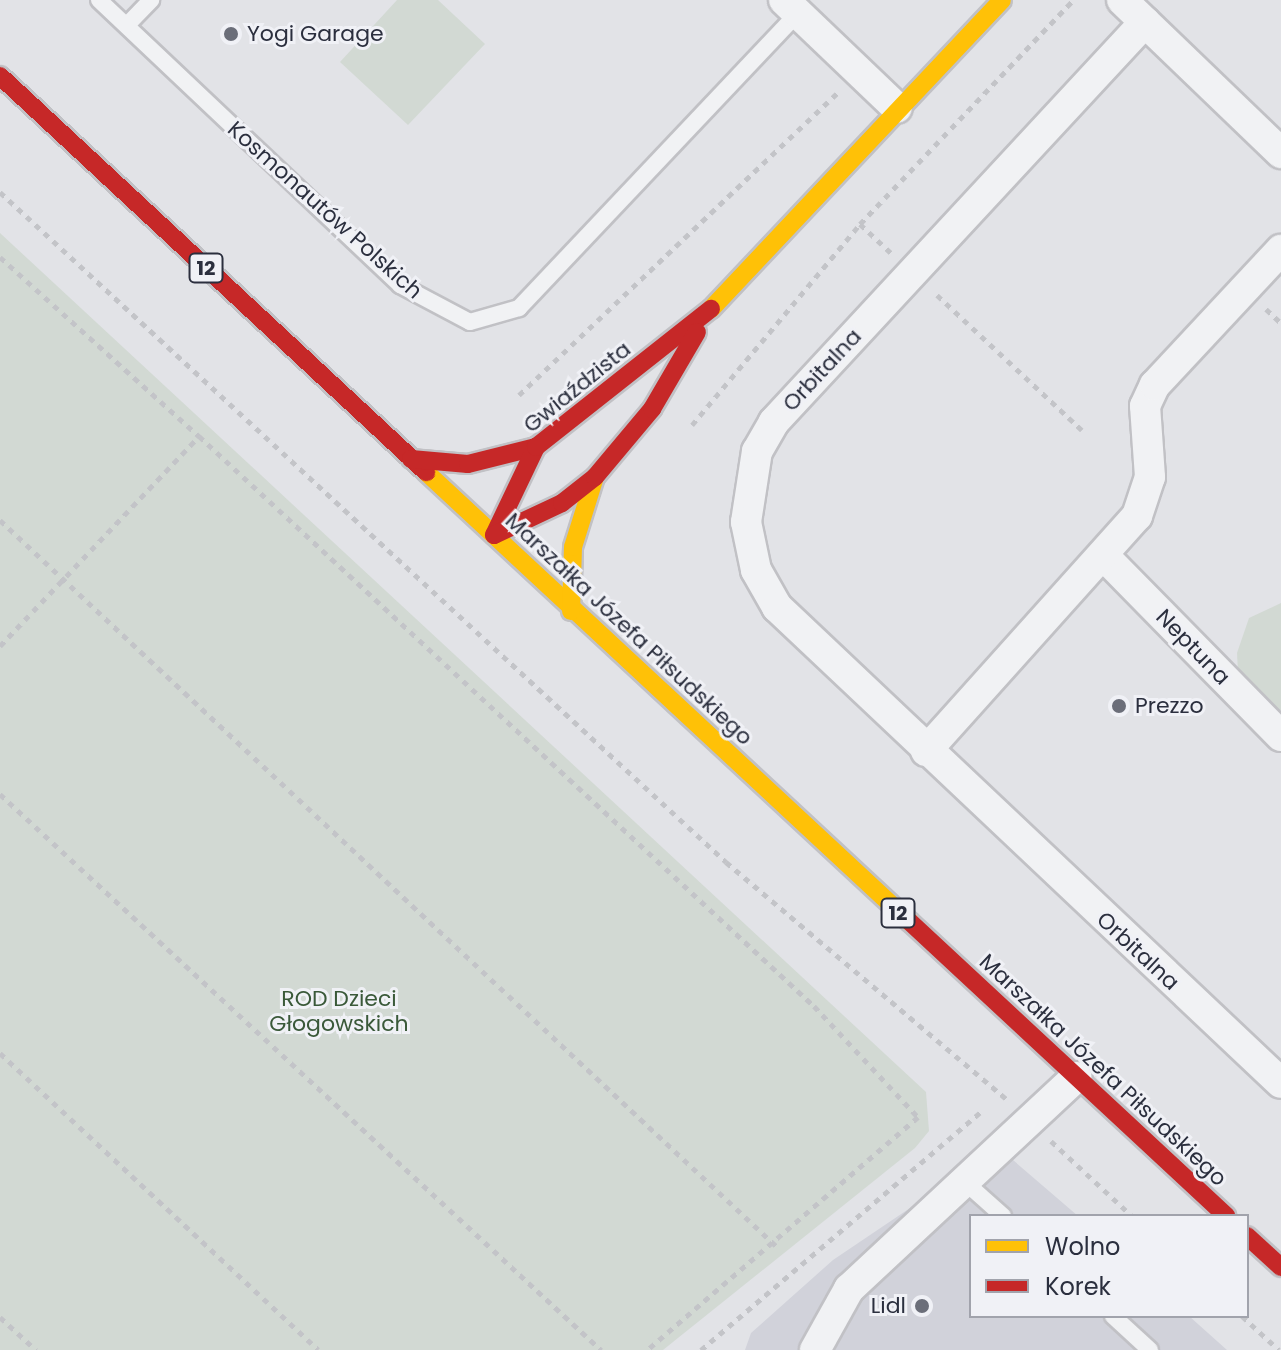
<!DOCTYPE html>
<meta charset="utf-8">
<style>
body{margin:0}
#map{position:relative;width:1281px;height:1350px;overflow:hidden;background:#e2e3e7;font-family:Poppins,sans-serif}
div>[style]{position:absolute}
.built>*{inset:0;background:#d1d2da}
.green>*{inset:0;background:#d2d9d3}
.path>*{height:5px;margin-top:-2.5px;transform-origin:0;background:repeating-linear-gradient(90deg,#c3c4c8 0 6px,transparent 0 12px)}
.roads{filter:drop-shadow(2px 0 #c1c1c5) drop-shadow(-2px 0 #c1c1c5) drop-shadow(0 2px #c1c1c5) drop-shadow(0 -2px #c1c1c5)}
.lane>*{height:16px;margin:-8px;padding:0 8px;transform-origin:8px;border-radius:8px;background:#f1f2f4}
.street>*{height:30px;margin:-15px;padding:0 15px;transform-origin:15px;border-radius:15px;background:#f1f2f4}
.slow>*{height:18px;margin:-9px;padding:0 9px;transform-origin:9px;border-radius:9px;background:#ffc107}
.jam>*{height:18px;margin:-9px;padding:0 9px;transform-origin:9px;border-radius:9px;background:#c62828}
.dots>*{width:22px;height:22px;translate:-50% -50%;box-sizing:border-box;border:4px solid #f0f1f6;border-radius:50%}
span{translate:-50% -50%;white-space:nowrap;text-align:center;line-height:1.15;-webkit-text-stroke:6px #f0f1f6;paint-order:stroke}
.shield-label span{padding:2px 6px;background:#f0f1f6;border:2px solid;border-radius:6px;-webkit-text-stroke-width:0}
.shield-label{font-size:20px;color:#2b2f3e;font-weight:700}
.poi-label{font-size:22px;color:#2b2f3e}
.left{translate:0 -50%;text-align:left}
.right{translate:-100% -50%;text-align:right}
.street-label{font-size:22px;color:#2b2f3e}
.park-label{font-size:22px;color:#3a5939}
.legend{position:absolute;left:969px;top:1214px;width:280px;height:104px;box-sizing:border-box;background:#f0f1f6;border:2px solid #a1a3ac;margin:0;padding:10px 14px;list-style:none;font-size:24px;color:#2b2f3e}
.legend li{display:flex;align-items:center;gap:16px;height:40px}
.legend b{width:40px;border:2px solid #a1a3ac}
</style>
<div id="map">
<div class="built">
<i style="clip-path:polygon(999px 1148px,1078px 1216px,971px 1216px,971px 1316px,1189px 1316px,1227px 1350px,745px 1350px,751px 1333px,833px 1260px)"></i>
</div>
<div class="green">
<i style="clip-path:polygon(397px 0,438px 0,485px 44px,408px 125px,340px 62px)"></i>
<i style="clip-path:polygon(0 233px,926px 1092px,929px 1131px,915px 1148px,663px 1350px,0 1350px)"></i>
<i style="clip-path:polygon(1281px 603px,1281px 710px,1267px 710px,1238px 672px,1237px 653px,1249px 618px)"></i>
</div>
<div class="path">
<i style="left:0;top:192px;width:988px;rotate:42.7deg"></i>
<i style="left:726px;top:862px;width:367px;rotate:40.2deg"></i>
<i style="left:860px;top:224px;width:42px;rotate:43.1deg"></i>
<i style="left:0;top:257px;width:268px;rotate:42deg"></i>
<i style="left:937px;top:295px;width:198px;rotate:43deg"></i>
<i style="left:1266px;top:309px;width:21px;rotate:43deg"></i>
<i style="left:519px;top:395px;width:439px;rotate:-43.5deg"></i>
<i style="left:692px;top:425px;width:262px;rotate:-50.1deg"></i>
<i style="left:860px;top:224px;width:309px;rotate:-46.4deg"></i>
<i style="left:0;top:520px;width:1063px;rotate:43.09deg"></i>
<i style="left:0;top:646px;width:289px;rotate:-46.5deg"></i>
<i style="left:199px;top:436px;width:839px;rotate:42.83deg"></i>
<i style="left:814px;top:1006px;width:152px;rotate:46.9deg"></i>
<i style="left:918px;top:1117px;width:357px;rotate:139.3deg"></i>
<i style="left:0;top:794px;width:819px;rotate:42.77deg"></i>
<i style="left:0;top:1053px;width:435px;rotate:43deg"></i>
<i style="left:1051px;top:1141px;width:110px;rotate:42.8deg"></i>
<i style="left:1242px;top:1316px;width:50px;rotate:42.6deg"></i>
<i style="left:0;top:1317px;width:49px;rotate:42.5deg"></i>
<i style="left:701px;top:1350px;width:367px;rotate:-40.4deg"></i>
</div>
<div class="roads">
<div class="lane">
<i style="left:99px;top:0;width:415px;rotate:43.4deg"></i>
<i style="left:400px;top:285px;width:79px;rotate:27.9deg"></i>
<i style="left:470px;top:322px;width:51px;rotate:-15.9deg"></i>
<i style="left:519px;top:308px;width:406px;rotate:-46.6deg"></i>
<i style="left:127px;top:25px;width:35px;rotate:-46deg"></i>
<i style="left:965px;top:1182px;width:51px;rotate:41.8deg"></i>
<i style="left:1113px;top:1316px;width:50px;rotate:42.6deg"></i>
</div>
<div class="street">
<i style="left:784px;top:0;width:156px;rotate:43.7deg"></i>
<i style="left:1122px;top:0;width:221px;rotate:43.9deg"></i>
<i style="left:1145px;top:22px;width:546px;rotate:132.85deg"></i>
<i style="left:774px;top:422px;width:34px;rotate:120deg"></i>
<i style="left:757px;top:451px;width:72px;rotate:98.8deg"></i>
<i style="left:746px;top:522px;width:49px;rotate:78.2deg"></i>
<i style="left:756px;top:570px;width:43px;rotate:60.4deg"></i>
<i style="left:777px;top:607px;width:693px;rotate:43.36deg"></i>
<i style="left:1105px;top:557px;width:251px;rotate:45.5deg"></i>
<i style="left:926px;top:751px;width:316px;rotate:-48.1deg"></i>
<i style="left:1137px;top:516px;width:41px;rotate:-71.6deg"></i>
<i style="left:1150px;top:477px;width:71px;rotate:-94deg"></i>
<i style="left:1145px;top:406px;width:23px;rotate:-65deg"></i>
<i style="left:1155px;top:385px;width:185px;rotate:-47deg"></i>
<i style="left:815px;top:1350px;width:70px;rotate:-60.9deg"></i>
<i style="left:849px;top:1289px;width:311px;rotate:-43deg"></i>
</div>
<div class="slow">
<i style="left:711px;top:309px;width:424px;rotate:-46.7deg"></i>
<i style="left:426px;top:472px;width:661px;rotate:42.92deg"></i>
<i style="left:571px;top:611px;width:64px;rotate:-88.2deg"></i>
<i style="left:573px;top:547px;width:73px;rotate:-72.6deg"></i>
</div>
<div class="jam">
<i style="left:0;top:76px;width:582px;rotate:42.91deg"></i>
<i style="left:411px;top:459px;width:57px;rotate:5deg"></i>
<i style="left:468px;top:464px;width:70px;rotate:-14deg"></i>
<i style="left:494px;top:535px;width:98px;rotate:-64.5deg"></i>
<i style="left:536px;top:447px;width:223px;rotate:-38.3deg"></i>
<i style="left:494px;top:535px;width:75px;rotate:-25.2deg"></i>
<i style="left:562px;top:503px;width:42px;rotate:-38.2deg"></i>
<i style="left:595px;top:477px;width:89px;rotate:-50deg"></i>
<i style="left:652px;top:409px;width:89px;rotate:-59.7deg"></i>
<i style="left:910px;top:922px;width:432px;rotate:42.9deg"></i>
<i style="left:1247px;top:1236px;width:46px;rotate:42.4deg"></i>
</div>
</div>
<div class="dots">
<i style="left:231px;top:34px;background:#6b6e79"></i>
<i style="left:1119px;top:706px;background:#6b6e79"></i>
<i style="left:922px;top:1306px;background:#6b6e79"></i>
</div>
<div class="shield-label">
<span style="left:206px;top:268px">12</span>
<span style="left:898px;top:913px">12</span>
</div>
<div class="poi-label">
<span class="left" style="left:247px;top:34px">Yogi Garage</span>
<span class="left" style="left:1135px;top:706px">Prezzo</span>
<span class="right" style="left:906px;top:1306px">Lidl</span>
</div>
<div class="street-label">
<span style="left:325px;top:210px;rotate:42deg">Kosmonautów Polskich</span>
<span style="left:822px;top:370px;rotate:-47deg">Orbitalna</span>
<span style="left:577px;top:387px;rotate:-39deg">Gwiaździsta</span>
<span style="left:629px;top:629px;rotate:43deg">Marszałka Józefa Piłsudskiego</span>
<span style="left:1193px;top:647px;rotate:46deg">Neptuna</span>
<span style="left:1138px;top:951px;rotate:43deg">Orbitalna</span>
<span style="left:1103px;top:1070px;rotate:43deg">Marszałka Józefa Piłsudskiego</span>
</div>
<div class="park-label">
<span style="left:339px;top:1011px">ROD Dzieci<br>Głogowskich</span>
</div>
<ul class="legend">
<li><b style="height:10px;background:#ffc107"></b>Wolno</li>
<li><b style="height:10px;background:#c62828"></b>Korek</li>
</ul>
</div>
